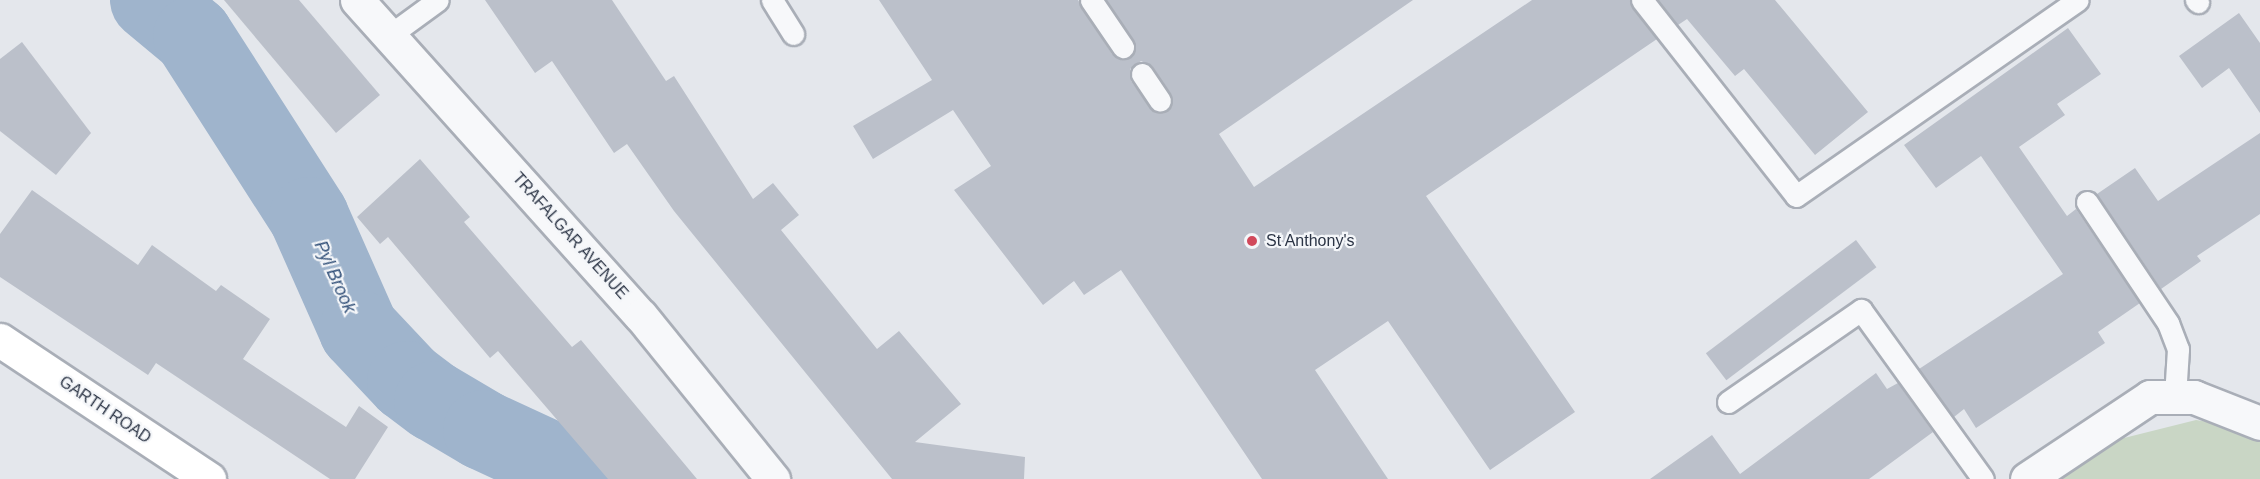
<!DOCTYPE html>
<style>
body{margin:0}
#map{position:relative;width:2260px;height:479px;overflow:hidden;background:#e4e7ec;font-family:Arial,sans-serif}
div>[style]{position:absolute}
.green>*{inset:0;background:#c9d6c5}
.river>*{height:80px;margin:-40px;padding:0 40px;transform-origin:40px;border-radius:40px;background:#9fb4cc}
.building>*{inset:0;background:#bbc0ca;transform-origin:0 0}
.roads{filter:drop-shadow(2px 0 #a9aeb7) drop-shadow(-2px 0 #a9aeb7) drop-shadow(0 2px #a9aeb7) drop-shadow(0 -2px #a9aeb7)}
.lane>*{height:21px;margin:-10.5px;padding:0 10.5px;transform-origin:10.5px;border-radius:10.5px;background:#f7f8fa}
.street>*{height:33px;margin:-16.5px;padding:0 16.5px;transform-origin:16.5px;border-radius:16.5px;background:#f7f8fa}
.secondary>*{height:33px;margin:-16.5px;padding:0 16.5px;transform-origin:16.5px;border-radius:16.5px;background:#fff}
.dots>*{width:16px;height:16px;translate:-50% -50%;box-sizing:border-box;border:3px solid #f4f6f9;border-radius:50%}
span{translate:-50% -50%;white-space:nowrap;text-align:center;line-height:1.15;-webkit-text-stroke:4.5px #f4f6f9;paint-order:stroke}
.street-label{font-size:16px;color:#2b3445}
.poi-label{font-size:16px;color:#2b3445}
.left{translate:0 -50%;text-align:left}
.water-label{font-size:18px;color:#34527a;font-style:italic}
</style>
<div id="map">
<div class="green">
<i style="clip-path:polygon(2196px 420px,2253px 429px,2260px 438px,2260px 479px,2056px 479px,2100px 444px)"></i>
</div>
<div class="river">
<i style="left:150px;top:0;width:56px;rotate:39.9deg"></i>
<i style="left:193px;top:36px;width:215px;rotate:57.3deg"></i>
<i style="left:309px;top:217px;width:124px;rotate:66.1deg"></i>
<i style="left:359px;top:330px;width:70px;rotate:46.7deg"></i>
<i style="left:407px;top:381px;width:34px;rotate:37deg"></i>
<i style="left:434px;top:401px;width:57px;rotate:30.6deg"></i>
<i style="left:483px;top:430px;width:117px;rotate:24.8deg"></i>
</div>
<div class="building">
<i style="clip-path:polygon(224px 0,299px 0,380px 95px,336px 133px)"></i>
<i style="clip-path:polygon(485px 0,612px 0,666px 81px,674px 76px,753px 199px,773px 183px,799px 215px,781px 230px,877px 349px,899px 331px,961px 404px,915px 442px,1025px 457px,1024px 479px,892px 479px,674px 211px,627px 144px,614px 153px,552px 61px,535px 73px)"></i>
<i style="clip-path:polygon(evenodd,879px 0,1078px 0,1112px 54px,1123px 60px,1134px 53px,1136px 45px,1106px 0,1413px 0,1219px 134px,1254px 187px,1532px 0,1630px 0,1657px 39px,1426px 196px,1575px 412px,1490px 470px,1388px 321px,1315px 370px,1388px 479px,1262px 479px,1121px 270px,1084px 295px,1074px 281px,1043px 305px,954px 190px,991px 166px,953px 110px,873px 159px,853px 126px,932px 80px,879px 0,1141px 61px,1152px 66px,1171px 94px,1172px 106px,1167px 112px,1154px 112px,1131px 81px,1130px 69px,1141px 61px)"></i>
<i style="clip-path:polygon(1658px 0,1775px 0,1868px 112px,1815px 155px,1744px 69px,1735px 76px,1687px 19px,1678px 25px)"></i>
<i style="clip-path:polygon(2239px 13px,2260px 43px,2260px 113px,2229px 68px,2202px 88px,2179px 56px)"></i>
<i style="clip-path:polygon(2068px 28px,2101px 74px,2057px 104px,2065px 115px,2019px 147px,2067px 216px,2076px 209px,2140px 303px,2098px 332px,2105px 343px,1976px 428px,1964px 409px,1954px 417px,1919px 369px,2063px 274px,1981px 156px,1936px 188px,1904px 145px)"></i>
<i style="clip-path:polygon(22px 42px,91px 133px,56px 175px,0 131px,0 59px)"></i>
<i style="clip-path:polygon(2260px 133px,2260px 214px,2197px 256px,2201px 261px,2161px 289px,2097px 194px,2135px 168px,2158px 201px)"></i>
<i style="clip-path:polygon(420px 159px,470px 217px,464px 222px,572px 347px,581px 340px,697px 479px,608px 479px,498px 351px,490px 358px,388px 237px,380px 244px,357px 217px)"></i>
<i style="clip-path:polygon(32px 190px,138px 265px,152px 245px,216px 291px,221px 285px,270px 319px,243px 359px,346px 427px,359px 406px,388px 427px,355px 479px,330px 479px,156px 363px,148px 375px,0 277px,0 234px)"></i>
<i style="left:1856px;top:240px;width:34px;height:188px;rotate:53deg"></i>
<i style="clip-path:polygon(1876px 373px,1887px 389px,1898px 383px,1933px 432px,1869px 479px,1650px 479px,1712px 435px,1740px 474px)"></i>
</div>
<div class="roads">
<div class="lane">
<i style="left:772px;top:0;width:40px;rotate:58deg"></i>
<i style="left:1091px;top:0;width:57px;rotate:55.8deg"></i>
<i style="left:1642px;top:0;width:249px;rotate:51.8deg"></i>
<i style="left:1796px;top:196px;width:343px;rotate:-34.8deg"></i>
<i style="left:2196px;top:0;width:3px;rotate:45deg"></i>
<i style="left:390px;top:35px;width:59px;rotate:-36.1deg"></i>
<i style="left:1142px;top:74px;width:32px;rotate:56deg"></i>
<i style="left:2087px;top:202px;width:146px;rotate:56.2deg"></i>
<i style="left:2168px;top:323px;width:28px;rotate:69deg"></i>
<i style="left:2178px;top:349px;width:48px;rotate:93.6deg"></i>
<i style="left:1728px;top:402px;width:162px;rotate:-34.7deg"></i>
<i style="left:1861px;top:310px;width:208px;rotate:54.2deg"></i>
</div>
<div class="street">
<i style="left:357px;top:0;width:425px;rotate:48.1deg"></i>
<i style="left:641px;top:316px;width:210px;rotate:51deg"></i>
<i style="left:2027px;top:479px;width:148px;rotate:-33.7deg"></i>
<i style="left:2150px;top:397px;width:44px"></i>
<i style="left:2194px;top:397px;width:71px;rotate:21.5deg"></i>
</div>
<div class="secondary">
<i style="left:0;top:340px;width:251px;rotate:33.6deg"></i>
</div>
</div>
<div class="dots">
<i style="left:1252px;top:241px;background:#d1495b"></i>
</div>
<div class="street-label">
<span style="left:570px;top:236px;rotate:48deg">TRAFALGAR AVENUE</span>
<span style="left:105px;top:410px;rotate:34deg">GARTH ROAD</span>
</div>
<div class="poi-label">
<span class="left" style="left:1266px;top:241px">St Anthony's</span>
</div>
<div class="water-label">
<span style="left:335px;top:277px;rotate:66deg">Pyl Brook</span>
</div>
</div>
